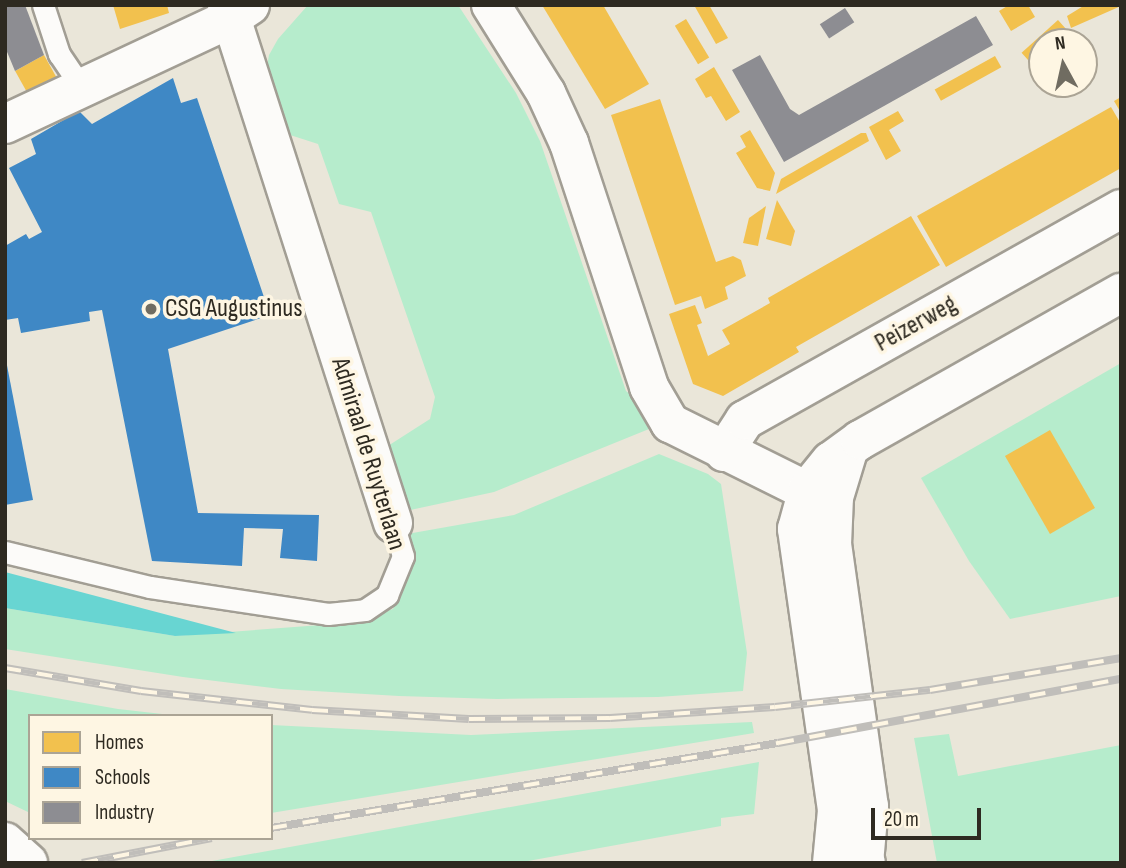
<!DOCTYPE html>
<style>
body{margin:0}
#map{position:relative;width:1126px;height:868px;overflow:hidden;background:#eae6d9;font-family:"Sofia Sans Condensed",sans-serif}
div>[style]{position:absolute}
.green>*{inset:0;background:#b6eccc}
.water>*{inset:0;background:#68d5d2}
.homes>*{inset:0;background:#f2c14e;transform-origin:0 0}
.schools>*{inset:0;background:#3f88c5}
.industry>*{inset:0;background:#8d8d92;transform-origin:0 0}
.roads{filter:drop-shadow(2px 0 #a29e94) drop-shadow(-2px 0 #a29e94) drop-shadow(0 2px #a29e94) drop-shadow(0 -2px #a29e94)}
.service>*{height:21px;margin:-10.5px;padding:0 10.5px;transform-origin:10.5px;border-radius:10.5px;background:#fcfbf9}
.minor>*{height:38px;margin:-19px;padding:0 19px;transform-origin:19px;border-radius:19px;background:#fcfbf9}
.secondary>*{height:38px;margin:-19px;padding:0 19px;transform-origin:19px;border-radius:19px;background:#fcfbf9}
.trunk>*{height:38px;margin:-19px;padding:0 19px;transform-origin:19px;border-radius:19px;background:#fcfbf9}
.rail>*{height:8px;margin-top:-4px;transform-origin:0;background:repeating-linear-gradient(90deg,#fef6e3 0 16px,#c0beba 0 32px);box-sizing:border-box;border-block:2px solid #c0beba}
.dots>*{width:19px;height:19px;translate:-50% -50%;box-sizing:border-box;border:4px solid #fef6e3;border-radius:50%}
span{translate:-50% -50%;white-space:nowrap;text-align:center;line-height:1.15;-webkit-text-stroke:7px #fef6e3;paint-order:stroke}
.poi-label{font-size:26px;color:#2e2a21}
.left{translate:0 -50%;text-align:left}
.street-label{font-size:26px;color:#2e2a21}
.frame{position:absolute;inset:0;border:7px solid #2e2a21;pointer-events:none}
.legend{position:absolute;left:28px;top:714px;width:245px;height:126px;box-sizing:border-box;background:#fef6e3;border:2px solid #aba495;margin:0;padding:9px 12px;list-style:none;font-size:21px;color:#2e2a21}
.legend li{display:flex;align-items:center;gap:14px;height:35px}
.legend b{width:35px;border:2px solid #aba495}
.north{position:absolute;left:1028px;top:28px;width:70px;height:70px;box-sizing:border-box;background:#fef6e3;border:2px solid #aba495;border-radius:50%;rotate:352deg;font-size:19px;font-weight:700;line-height:28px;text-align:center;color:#2e2a21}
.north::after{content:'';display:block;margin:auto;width:24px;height:32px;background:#706c61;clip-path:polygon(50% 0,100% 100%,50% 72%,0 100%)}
.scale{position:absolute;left:871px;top:808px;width:110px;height:32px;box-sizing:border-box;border:4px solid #2e2a21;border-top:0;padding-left:9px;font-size:21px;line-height:24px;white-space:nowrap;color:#2e2a21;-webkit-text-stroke:5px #fef6e3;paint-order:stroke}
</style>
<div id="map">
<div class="green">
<i style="clip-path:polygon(308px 5px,458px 5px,516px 93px,540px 141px,626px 391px,644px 405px,649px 429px,494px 492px,401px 512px,380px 451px,430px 419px,435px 397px,371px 212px,339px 204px,318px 144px,287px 134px,266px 72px,269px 55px,278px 39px)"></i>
<i style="clip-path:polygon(1121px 363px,1121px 596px,1010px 619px,969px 561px,921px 478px)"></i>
<i style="clip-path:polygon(659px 454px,708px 474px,721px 484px,747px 653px,743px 691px,658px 697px,497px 699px,399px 696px,281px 689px,183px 677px,5px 649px,5px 608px,175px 636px,348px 623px,393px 609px,415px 562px,407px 534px,514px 515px)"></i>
<i style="clip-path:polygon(5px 689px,118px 709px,180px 716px,30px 716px,30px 813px,5px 801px)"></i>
<i style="clip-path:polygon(752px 722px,754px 733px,271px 813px,271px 725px,471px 735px)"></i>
<i style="clip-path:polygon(949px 734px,958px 776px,1121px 745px,1121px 863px,937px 863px,914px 738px)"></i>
<i style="clip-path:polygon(759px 762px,754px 814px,721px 818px,721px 826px,517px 863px,201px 863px)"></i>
</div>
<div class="water">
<i style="clip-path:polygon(5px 572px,236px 633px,175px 636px,5px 608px)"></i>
</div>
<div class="homes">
<i style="clip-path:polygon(113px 5px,167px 5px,169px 13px,120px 29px)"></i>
<i style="clip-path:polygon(542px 5px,603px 5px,649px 84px,605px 109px)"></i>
<i style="clip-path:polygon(694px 5px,709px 5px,728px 38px,716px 44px)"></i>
<i style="clip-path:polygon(1009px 5px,1028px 5px,1035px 17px,1011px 31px,999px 11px)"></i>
<i style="clip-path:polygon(1085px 5px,1121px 5px,1121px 6px,1071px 28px,1067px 16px)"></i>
<i style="left:686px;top:19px;width:45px;height:13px;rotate:59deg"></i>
<i style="left:1058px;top:20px;width:13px;height:49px;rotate:48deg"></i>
<i style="left:44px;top:55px;width:25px;height:33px;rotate:61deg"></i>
<i style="left:995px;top:56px;width:13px;height:69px;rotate:61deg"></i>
<i style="clip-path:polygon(714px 67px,740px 112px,726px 121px,711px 96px,706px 98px,695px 79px)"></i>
<i style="clip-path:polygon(1121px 97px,1121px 113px,1114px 101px)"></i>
<i style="clip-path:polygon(660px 99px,716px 262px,733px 256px,741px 260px,746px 276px,725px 287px,728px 299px,705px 309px,701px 296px,675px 305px,611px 115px)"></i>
<i style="clip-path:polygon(1111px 107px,1121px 124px,1121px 168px,946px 267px,917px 216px)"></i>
<i style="clip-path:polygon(898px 111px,904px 121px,889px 130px,901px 151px,886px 160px,869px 127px)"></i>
<i style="clip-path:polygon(750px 130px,775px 173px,770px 191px,757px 188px,736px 153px,746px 147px,740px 136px)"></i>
<i style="clip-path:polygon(861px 133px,866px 133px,869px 141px,776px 194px,781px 179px)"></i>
<i style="clip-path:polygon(777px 200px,795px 231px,791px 246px,766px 239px)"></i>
<i style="clip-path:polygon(766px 206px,758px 246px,743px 243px,749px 218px)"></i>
<i style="clip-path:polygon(911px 216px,940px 265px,796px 347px,799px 352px,723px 396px,693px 384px,669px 314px,695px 305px,702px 323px,697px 325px,708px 356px,730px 344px,722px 330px,770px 303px,768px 298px)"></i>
<i style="left:1050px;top:430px;width:90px;height:52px;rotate:60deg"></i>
</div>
<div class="schools">
<i style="clip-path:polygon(173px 78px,181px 103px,197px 98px,270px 315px,168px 349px,198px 513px,319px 515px,317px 561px,280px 558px,283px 529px,244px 528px,242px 566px,152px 561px,102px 310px,89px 312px,90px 321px,21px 333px,18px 318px,5px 320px,5px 246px,26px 234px,29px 239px,42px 232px,9px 168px,36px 154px,31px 139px,79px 111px,92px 124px)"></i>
<i style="clip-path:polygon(5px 355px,33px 500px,5px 505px)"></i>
</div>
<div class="industry">
<i style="clip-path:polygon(5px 5px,25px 5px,44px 55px,15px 71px,5px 47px)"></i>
<i style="left:845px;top:8px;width:17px;height:30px;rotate:57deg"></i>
<i style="clip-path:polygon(976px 16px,993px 45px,784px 162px,732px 70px,760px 55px,790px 109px,799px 115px)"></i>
</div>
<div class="roads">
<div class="service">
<i style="left:43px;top:5px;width:52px;rotate:71.9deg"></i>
<i style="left:59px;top:54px;width:40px;rotate:56deg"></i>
<i style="left:5px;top:552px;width:149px;rotate:13.6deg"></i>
<i style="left:150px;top:587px;width:180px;rotate:8.6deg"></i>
<i style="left:328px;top:614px;width:37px;rotate:-6deg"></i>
<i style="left:365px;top:610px;width:27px;rotate:-34deg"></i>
<i style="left:387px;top:595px;width:42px;rotate:-67.7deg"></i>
<i style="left:403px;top:556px;width:34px;rotate:-107deg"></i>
</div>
<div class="minor">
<i style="left:227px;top:5px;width:544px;rotate:72.23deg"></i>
<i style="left:491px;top:5px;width:104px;rotate:58deg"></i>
<i style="left:546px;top:93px;width:55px;rotate:65.3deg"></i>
<i style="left:569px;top:143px;width:257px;rotate:71.8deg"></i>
<i style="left:649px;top:387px;width:42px;rotate:59.7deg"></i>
<i style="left:670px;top:423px;width:182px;rotate:26.4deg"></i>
<i style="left:5px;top:124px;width:250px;rotate:-25.1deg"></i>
<i style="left:231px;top:18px;width:23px;rotate:-34deg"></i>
<i style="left:724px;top:452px;width:38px;rotate:-57deg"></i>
<i style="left:745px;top:420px;width:431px;rotate:-29.3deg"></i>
</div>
<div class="secondary">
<i style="left:848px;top:451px;width:48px;rotate:106.9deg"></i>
<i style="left:834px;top:497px;width:47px;rotate:92.4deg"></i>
<i style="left:832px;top:544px;width:265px;rotate:82deg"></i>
<i style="left:869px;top:806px;width:57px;rotate:95deg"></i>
<i style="left:832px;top:863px;width:53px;rotate:-84.6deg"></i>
<i style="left:837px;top:810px;width:284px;rotate:-98.1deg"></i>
<i style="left:797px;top:529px;width:41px;rotate:-74.6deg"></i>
<i style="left:808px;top:489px;width:36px;rotate:-51deg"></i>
<i style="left:831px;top:461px;width:36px;rotate:-36deg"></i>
<i style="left:860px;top:440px;width:300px;rotate:-29.4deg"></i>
</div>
<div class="trunk">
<i style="left:5px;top:842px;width:31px;rotate:42deg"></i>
<i style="left:865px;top:863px;width:1px;rotate:-45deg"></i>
</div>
</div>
<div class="rail">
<i style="left:5px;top:668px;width:138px;rotate:9.6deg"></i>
<i style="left:141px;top:691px;width:172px;rotate:6.3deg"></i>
<i style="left:312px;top:710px;width:157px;rotate:3.3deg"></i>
<i style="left:469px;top:719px;width:141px;rotate:-0.4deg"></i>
<i style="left:610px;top:718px;width:165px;rotate:-3.8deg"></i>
<i style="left:775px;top:707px;width:156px;rotate:-6.3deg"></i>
<i style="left:930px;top:690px;width:194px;rotate:-9.5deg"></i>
<i style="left:271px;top:828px;width:514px;rotate:-9.52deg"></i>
<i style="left:778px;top:743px;width:349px;rotate:-10.6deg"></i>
<i style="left:82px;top:863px;width:132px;rotate:-10.9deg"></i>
</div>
<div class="dots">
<i style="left:151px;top:309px;background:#706c61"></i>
</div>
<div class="poi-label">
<span class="left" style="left:165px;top:309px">CSG Augustinus</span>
</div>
<div class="street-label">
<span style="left:916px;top:324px;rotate:-29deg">Peizerweg</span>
<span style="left:368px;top:454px;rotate:73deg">Admiraal de Ruyterlaan</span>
</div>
<div class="frame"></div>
<ul class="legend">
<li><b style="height:19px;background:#f2c14e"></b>Homes</li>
<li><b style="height:19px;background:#3f88c5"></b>Schools</li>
<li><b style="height:19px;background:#8d8d92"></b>Industry</li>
</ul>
<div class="north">N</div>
<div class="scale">20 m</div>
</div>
